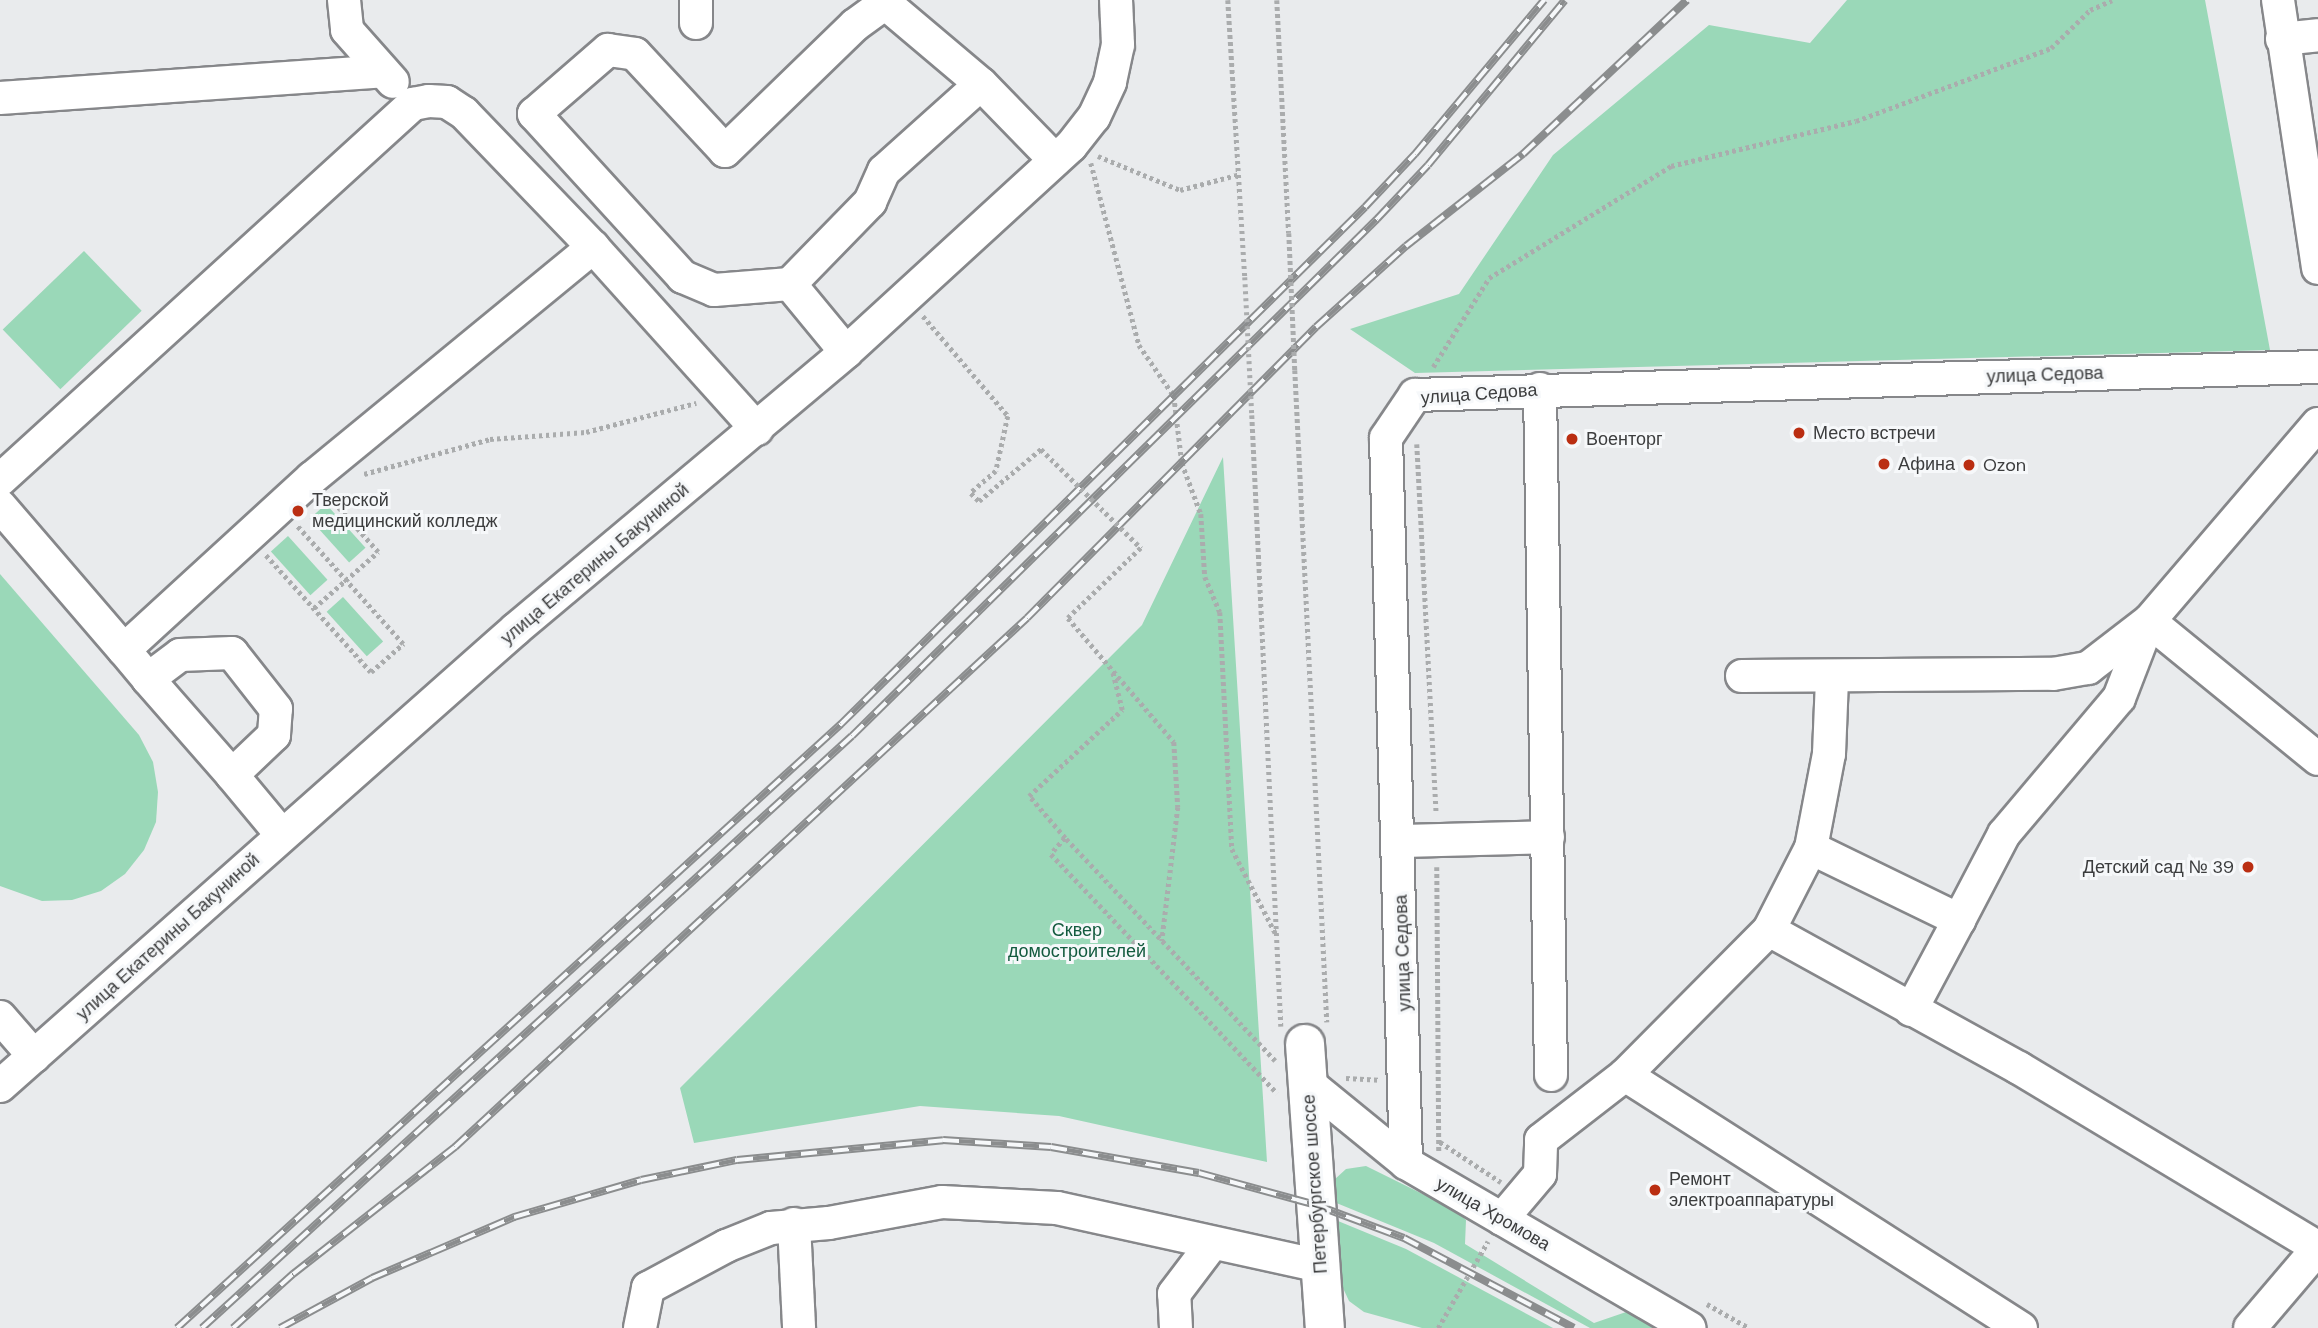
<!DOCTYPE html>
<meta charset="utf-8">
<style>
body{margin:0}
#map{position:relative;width:2318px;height:1328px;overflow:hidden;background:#e9ebed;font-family:"DM Sans",sans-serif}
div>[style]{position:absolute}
.green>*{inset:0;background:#9ad8b8;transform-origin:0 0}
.path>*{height:4.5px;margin-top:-2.25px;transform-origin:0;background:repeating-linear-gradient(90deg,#aaacad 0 3.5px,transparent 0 7px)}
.roads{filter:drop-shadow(2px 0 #86878a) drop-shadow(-2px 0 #86878a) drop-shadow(0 2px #86878a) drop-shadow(0 -2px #86878a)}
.minor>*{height:32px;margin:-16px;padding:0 16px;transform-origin:16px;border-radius:16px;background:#fff}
.major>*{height:38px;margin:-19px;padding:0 19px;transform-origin:19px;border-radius:19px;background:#fff}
.rail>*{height:8px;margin-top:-4px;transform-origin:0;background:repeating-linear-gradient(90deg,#f6f8fa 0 16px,#8b8d8e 0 32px);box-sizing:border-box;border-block:2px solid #8b8d8e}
.path-bridge>*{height:4.5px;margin-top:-2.25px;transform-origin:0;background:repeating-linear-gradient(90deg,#aaacad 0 3.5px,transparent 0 7px)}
.dots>*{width:19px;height:19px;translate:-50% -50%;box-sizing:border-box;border:4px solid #f6f8fa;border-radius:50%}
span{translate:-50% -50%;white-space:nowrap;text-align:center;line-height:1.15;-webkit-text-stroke:6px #f6f8fa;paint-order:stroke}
.street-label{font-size:18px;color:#3c3d3e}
.poi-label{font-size:18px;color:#3c3d3e}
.left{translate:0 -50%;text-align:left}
.right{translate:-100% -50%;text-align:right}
.park-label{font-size:18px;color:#125a3e}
</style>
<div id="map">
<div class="green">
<i style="clip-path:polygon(1847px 0,2205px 0,2270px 350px,1415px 373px,1350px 329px,1459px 294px,1553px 155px,1709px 25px,1810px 43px)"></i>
<i style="left:84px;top:251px;width:83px;height:113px;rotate:46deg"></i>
<i style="clip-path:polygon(1223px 457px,1267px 1162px,1059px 1116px,920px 1106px,694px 1143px,680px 1088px,1142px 625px)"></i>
<i style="left:326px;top:504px;width:59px;height:22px;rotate:48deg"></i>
<i style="left:288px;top:536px;width:59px;height:23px;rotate:48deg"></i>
<i style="clip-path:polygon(0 574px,139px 735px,153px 762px,158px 792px,156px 822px,144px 850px,125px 874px,101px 891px,72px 900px,42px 901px,0 886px)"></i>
<i style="left:343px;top:597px;width:60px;height:22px;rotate:48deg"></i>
<i style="clip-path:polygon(1366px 1166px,1457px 1211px,1466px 1220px,1465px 1244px,1594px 1323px,1629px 1311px,1658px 1328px,1590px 1328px,1434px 1243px,1334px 1202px,1334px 1180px,1346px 1169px)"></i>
<i style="clip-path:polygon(1338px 1221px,1406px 1249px,1553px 1328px,1422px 1328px,1364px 1312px,1349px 1301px,1343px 1288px)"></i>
</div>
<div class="path">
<i style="left:1228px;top:0;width:278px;rotate:86.5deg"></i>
<i style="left:1277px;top:0;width:233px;rotate:87.1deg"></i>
<i style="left:1098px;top:156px;width:89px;rotate:22.5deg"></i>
<i style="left:1180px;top:190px;width:62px;rotate:-14.9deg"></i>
<i style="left:1091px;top:163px;width:188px;rotate:75.2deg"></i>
<i style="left:1139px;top:345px;width:62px;rotate:55.5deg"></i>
<i style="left:1174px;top:396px;width:67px;rotate:83.2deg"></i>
<i style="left:1182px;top:463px;width:54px;rotate:69.6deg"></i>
<i style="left:1201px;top:514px;width:63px;rotate:86.4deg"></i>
<i style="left:1205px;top:577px;width:38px;rotate:67deg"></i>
<i style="left:1220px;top:612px;width:237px;rotate:87.1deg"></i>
<i style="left:1232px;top:849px;width:98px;rotate:62.7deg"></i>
<i style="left:923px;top:316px;width:131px;rotate:49.6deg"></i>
<i style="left:1008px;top:416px;width:56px;rotate:102.3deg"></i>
<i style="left:996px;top:471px;width:33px;rotate:139deg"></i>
<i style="left:971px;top:493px;width:11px;rotate:45deg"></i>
<i style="left:979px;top:501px;width:81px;rotate:-40deg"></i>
<i style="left:1433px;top:367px;width:105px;rotate:-57.8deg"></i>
<i style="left:1489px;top:278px;width:214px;rotate:-31.6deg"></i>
<i style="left:1671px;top:166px;width:190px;rotate:-13.7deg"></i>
<i style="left:1856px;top:121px;width:208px;rotate:-20.5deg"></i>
<i style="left:2051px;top:48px;width:54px;rotate:-44.3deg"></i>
<i style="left:2090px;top:10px;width:24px;rotate:-24deg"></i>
<i style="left:1295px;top:370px;width:653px;rotate:87.19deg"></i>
<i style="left:1252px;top:415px;width:612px;rotate:87.28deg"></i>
<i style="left:1417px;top:444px;width:368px;rotate:87deg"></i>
<i style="left:364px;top:474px;width:131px;rotate:-15.5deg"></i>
<i style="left:490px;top:439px;width:96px;rotate:-4.2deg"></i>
<i style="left:586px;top:432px;width:114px;rotate:-14.8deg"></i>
<i style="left:1141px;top:548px;width:101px;rotate:136.2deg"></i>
<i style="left:1068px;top:618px;width:163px;rotate:49.5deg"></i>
<i style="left:1174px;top:742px;width:65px;rotate:86.5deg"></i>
<i style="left:1178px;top:807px;width:135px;rotate:96.8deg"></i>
<i style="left:266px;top:555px;width:157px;rotate:48.1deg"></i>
<i style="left:371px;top:672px;width:43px;rotate:-41.2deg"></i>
<i style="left:403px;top:644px;width:159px;rotate:-131.9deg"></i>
<i style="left:314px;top:608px;width:85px;rotate:-41.2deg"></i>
<i style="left:378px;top:552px;width:74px;rotate:-131.7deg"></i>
<i style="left:1065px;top:838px;width:55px;rotate:-130.6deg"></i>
<i style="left:1029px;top:796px;width:127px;rotate:-42.8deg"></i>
<i style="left:1122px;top:710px;width:38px;rotate:-104deg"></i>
<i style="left:1437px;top:867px;width:285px;rotate:89.6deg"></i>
<i style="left:1275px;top:1061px;width:306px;rotate:-133.3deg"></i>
<i style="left:1065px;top:838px;width:21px;rotate:131deg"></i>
<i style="left:1051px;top:854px;width:329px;rotate:46.6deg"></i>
<i style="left:1346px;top:1078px;width:33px;rotate:3deg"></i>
<i style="left:1440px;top:1142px;width:73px;rotate:33.3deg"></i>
<i style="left:1707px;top:1304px;width:48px;rotate:29.7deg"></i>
<i style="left:1438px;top:1328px;width:100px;rotate:-60.1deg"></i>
</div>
<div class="roads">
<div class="minor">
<i style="left:344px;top:0;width:30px;rotate:84deg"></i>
<i style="left:347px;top:30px;width:69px;rotate:48.5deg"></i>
<i style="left:2278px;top:0;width:271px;rotate:81.5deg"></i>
<i style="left:696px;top:23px;width:23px;rotate:-90deg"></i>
<i style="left:2282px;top:39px;width:36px;rotate:-6deg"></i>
<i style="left:0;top:98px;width:384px;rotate:-4deg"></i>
<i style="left:790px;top:284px;width:115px;rotate:-45.7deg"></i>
<i style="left:870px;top:202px;width:34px;rotate:-66deg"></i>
<i style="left:884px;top:171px;width:130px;rotate:-41.9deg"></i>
<i style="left:981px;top:84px;width:106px;rotate:45.8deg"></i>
<i style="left:846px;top:352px;width:88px;rotate:-129.5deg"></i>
<i style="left:790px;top:284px;width:76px;rotate:175.5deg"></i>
<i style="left:714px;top:290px;width:34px;rotate:-157deg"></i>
<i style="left:683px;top:277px;width:221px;rotate:-132.4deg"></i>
<i style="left:534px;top:114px;width:98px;rotate:-40.9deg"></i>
<i style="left:608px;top:50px;width:27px;rotate:8deg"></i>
<i style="left:635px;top:54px;width:132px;rotate:47.1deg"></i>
<i style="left:725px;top:151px;width:181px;rotate:-44.1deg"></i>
<i style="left:855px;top:25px;width:37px;rotate:-36deg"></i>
<i style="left:885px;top:3px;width:126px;rotate:40.2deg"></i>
<i style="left:1540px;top:389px;width:686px;rotate:89.08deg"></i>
<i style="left:2318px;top:424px;width:260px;rotate:130.6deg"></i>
<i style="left:2149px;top:621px;width:218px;rotate:39.2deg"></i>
<i style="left:0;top:480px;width:559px;rotate:-42.32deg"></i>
<i style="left:413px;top:104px;width:16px;rotate:-11deg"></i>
<i style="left:429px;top:101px;width:18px;rotate:3deg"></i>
<i style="left:447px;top:102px;width:20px;rotate:33deg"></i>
<i style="left:464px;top:113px;width:186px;rotate:46.1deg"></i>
<i style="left:593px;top:247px;width:245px;rotate:48deg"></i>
<i style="left:0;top:506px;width:190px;rotate:49.3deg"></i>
<i style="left:124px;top:650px;width:255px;rotate:-42.5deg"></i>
<i style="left:312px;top:478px;width:364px;rotate:-39.4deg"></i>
<i style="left:124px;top:650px;width:38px;rotate:50deg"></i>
<i style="left:148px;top:679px;width:128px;rotate:48.8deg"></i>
<i style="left:232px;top:775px;width:58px;rotate:-43.6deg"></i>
<i style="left:274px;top:735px;width:26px;rotate:-86deg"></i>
<i style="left:276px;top:709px;width:71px;rotate:-128.2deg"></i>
<i style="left:232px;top:653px;width:52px;rotate:177.8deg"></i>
<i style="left:180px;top:655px;width:40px;rotate:143deg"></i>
<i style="left:1742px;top:676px;width:311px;rotate:-0.4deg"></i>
<i style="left:2053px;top:674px;width:36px;rotate:-10deg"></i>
<i style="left:2088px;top:668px;width:77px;rotate:-37.6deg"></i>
<i style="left:232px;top:775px;width:78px;rotate:50.2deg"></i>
<i style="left:1400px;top:841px;width:148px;rotate:-1.5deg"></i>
<i style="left:1811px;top:848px;width:165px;rotate:25.9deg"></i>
<i style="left:1959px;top:920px;width:102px;rotate:118.1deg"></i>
<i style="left:1959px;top:920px;width:97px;rotate:-62.4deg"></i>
<i style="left:2004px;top:834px;width:178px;rotate:-49.8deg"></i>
<i style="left:2119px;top:698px;width:80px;rotate:-68.9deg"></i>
<i style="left:1769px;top:930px;width:92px;rotate:-62.9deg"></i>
<i style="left:1811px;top:848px;width:96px;rotate:-79.2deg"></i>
<i style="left:1829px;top:754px;width:76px;rotate:-87.7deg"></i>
<i style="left:0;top:1017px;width:52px;rotate:48.9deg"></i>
<i style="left:1625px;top:1075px;width:204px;rotate:-45.2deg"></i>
<i style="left:1769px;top:930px;width:286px;rotate:28.9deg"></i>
<i style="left:2019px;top:1068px;width:349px;rotate:31deg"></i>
<i style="left:1308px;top:1083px;width:127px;rotate:39.2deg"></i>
<i style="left:1406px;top:1163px;width:328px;rotate:30.2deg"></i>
<i style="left:0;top:1086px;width:689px;rotate:-41.53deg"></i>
<i style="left:516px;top:629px;width:431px;rotate:-40deg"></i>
<i style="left:846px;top:352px;width:305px;rotate:-42.5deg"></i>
<i style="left:1071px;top:146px;width:37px;rotate:-52deg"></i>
<i style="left:1094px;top:117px;width:38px;rotate:-65deg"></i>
<i style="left:1110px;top:82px;width:38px;rotate:-78deg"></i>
<i style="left:1118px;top:45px;width:45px;rotate:-92.5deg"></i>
<i style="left:1406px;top:1163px;width:725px;rotate:-91.58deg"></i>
<i style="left:1386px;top:438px;width:52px;rotate:-56deg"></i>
<i style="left:1415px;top:395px;width:903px;rotate:-1.78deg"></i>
<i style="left:1502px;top:1219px;width:59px;rotate:-49.8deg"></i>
<i style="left:1540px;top:1174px;width:34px;rotate:-88deg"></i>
<i style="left:1541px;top:1140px;width:106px;rotate:-37.7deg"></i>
<i style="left:1625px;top:1075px;width:470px;rotate:32.6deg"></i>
<i style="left:794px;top:1224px;width:104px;rotate:87.2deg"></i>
<i style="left:640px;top:1328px;width:41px;rotate:-78.7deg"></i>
<i style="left:648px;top:1288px;width:89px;rotate:-28.3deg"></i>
<i style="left:726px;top:1246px;width:48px;rotate:-21.8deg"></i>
<i style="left:771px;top:1228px;width:58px;rotate:-4.9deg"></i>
<i style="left:829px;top:1223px;width:115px;rotate:-10.5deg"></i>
<i style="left:942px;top:1202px;width:115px;rotate:3deg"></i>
<i style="left:1057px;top:1208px;width:269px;rotate:12.4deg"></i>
<i style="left:1176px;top:1328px;width:34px;rotate:-93deg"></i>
<i style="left:1174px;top:1294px;width:61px;rotate:-52.9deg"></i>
<i style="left:2250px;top:1328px;width:105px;rotate:-49.6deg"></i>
</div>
<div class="major">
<i style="left:1305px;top:1044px;width:285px;rotate:86deg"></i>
</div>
</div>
<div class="rail">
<i style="left:177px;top:1328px;width:898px;rotate:-42.29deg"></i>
<i style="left:841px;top:724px;width:736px;rotate:-44.61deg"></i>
<i style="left:1365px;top:207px;width:73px;rotate:-46.7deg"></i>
<i style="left:1415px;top:154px;width:201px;rotate:-50deg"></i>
<i style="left:202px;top:1328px;width:879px;rotate:-42.33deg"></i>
<i style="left:852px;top:736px;width:737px;rotate:-44.56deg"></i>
<i style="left:1377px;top:219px;width:74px;rotate:-46.6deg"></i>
<i style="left:1428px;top:165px;width:214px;rotate:-50.3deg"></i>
<i style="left:233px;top:1328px;width:81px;rotate:-42deg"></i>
<i style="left:293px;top:1274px;width:206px;rotate:-38.1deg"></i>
<i style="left:455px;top:1147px;width:779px;rotate:-42.76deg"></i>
<i style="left:1027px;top:618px;width:410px;rotate:-45.2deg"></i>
<i style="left:1316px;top:327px;width:121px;rotate:-42deg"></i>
<i style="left:1406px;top:246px;width:149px;rotate:-38.2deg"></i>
<i style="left:1523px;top:154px;width:225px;rotate:-43.2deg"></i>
<i style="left:280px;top:1328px;width:105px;rotate:-28.5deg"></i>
<i style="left:372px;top:1278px;width:155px;rotate:-23.2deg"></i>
<i style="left:514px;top:1217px;width:132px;rotate:-16.2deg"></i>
<i style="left:641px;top:1180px;width:98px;rotate:-11.8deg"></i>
<i style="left:737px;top:1160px;width:207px;rotate:-5.5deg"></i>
<i style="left:943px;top:1140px;width:108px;rotate:3.7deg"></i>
<i style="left:1051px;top:1147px;width:150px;rotate:10deg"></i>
<i style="left:1199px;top:1173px;width:121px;rotate:15.3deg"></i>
<i style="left:1316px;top:1205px;width:94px;rotate:20.6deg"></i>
<i style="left:1404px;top:1238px;width:192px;rotate:27.9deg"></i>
</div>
<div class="path-bridge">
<i style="left:1289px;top:233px;width:137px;rotate:87.5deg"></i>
<i style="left:1245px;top:277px;width:138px;rotate:87.1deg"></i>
<i style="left:1041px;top:449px;width:141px;rotate:44.7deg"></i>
</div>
<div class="dots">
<i style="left:1799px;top:433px;background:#ba2e12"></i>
<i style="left:1572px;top:439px;background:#ba2e12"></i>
<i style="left:1884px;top:464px;background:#ba2e12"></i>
<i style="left:1969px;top:465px;background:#ba2e12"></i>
<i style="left:298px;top:511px;background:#ba2e12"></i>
<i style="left:2248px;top:867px;background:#ba2e12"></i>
<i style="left:1655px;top:1190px;background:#ba2e12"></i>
</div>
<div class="street-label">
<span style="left:2045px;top:375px;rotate:-2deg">улица Седова</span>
<span style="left:1479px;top:394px;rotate:-4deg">улица Седова</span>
<span style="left:595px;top:564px;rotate:-40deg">улица Екатерины Бакуниной</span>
<span style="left:168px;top:937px;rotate:-42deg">улица Екатерины Бакуниной</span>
<span style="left:1403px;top:953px;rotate:-92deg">улица Седова</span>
<span style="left:1315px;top:1184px;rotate:-94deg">Петербургское шоссе</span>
<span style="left:1493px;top:1214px;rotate:30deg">улица Хромова</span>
</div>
<div class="poi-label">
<span class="left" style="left:1813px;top:433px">Место встречи</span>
<span class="left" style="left:1586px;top:439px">Военторг</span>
<span class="left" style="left:1898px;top:464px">Афина</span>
<span class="left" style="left:1983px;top:465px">Ozon</span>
<span class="left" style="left:312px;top:511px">Тверской<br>медицинский колледж</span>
<span class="right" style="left:2234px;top:867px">Детский сад № 39</span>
<span class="left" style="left:1669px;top:1190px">Ремонт<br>электроаппаратуры</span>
</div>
<div class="park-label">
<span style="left:1077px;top:941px">Сквер<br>домостроителей</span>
</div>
</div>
